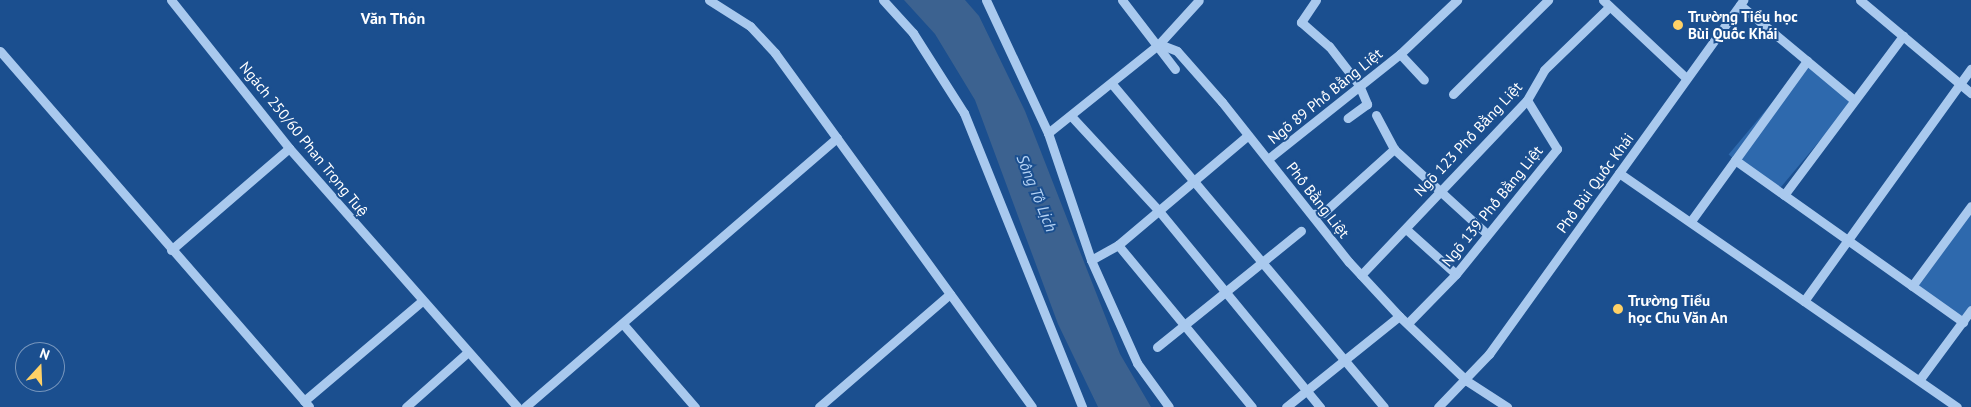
<!DOCTYPE html>
<meta charset="utf-8">
<style>
body{margin:0}
#map{position:relative;width:1971px;height:407px;overflow:hidden;background:#1b4f8f;font-family:"PT Sans",sans-serif}
div>[style]{position:absolute}
.green>*{inset:0;background:#2e69ad;transform-origin:0 0}
.water>*{inset:0;background:#3c6290}
.minor>*{height:9px;margin:-4.5px;padding:0 4.5px;transform-origin:4.5px;border-radius:4.5px;background:#a9c9ee}
.dots>*{width:14px;height:14px;translate:-50% -50%;box-sizing:border-box;border:2px solid #1b4f8f;border-radius:50%}
span{translate:-50% -50%;white-space:nowrap;text-align:center;line-height:1.15;-webkit-text-stroke:4px #1b4f8f;paint-order:stroke}
.poi-label{font-size:15px;color:#fff;font-weight:700}
.left{translate:0 -50%;text-align:left}
.street-label{font-size:15px;color:#fff}
.neighbourhood-label{font-size:16px;color:#fff;font-weight:700}
.water-label{font-size:16px;color:#b5d3f5;font-style:italic}
.north{position:absolute;left:15px;top:342px;width:50px;height:50px;box-sizing:border-box;background:#1b4f8f;border:1px solid #7695bc;border-radius:50%;rotate:20deg;font-size:14px;font-weight:700;line-height:20px;text-align:center;color:#fff}
.north::after{content:'';display:block;margin:auto;width:18px;height:22px;background:#ffd166;clip-path:polygon(50% 0,100% 100%,50% 72%,0 100%)}
</style>
<div id="map">
<div class="green">
<i style="left:1807px;top:61px;width:61px;height:122px;rotate:40deg"></i>
<i style="clip-path:polygon(1971px 206px,1971px 310px,1963px 322px,1912px 286px)"></i>
</div>
<div class="water">
<i style="clip-path:polygon(904px 0,965px 0,979px 16px,1025px 111px,1120px 354px,1151px 407px,1098px 407px,1058px 324px,975px 100px,935px 34px)"></i>
</div>
<div class="minor">
<i style="left:171px;top:0;width:189px;rotate:51.4deg"></i>
<i style="left:289px;top:148px;width:345px;rotate:48.6deg"></i>
<i style="left:709px;top:0;width:49px;rotate:32.4deg"></i>
<i style="left:750px;top:26px;width:37px;rotate:47deg"></i>
<i style="left:775px;top:53px;width:437px;rotate:54deg"></i>
<i style="left:883px;top:0;width:45px;rotate:47.7deg"></i>
<i style="left:913px;top:33px;width:95px;rotate:57.5deg"></i>
<i style="left:964px;top:113px;width:317px;rotate:68.1deg"></i>
<i style="left:986px;top:0;width:147px;rotate:65deg"></i>
<i style="left:1048px;top:133px;width:134px;rotate:71.3deg"></i>
<i style="left:1091px;top:260px;width:113px;rotate:65.9deg"></i>
<i style="left:1137px;top:363px;width:54px;rotate:54deg"></i>
<i style="left:1122px;top:0;width:87px;rotate:52.5deg"></i>
<i style="left:1316px;top:0;width:27px;rotate:124deg"></i>
<i style="left:1301px;top:22px;width:37px;rotate:41deg"></i>
<i style="left:1329px;top:46px;width:49px;rotate:52.4deg"></i>
<i style="left:1359px;top:85px;width:21px;rotate:67deg"></i>
<i style="left:1367px;top:104px;width:24px;rotate:144deg"></i>
<i style="left:1603px;top:0;width:114px;rotate:43.2deg"></i>
<i style="left:1860px;top:0;width:145px;rotate:40deg"></i>
<i style="left:1740px;top:5px;width:148px;rotate:39.8deg"></i>
<i style="left:1159px;top:44px;width:19px;rotate:21deg"></i>
<i style="left:1177px;top:51px;width:68px;rotate:48.6deg"></i>
<i style="left:1222px;top:102px;width:204px;rotate:51.6deg"></i>
<i style="left:1349px;top:262px;width:74px;rotate:47.2deg"></i>
<i style="left:1399px;top:316px;width:94px;rotate:43.7deg"></i>
<i style="left:1467px;top:381px;width:48px;rotate:33deg"></i>
<i style="left:0;top:51px;width:471px;rotate:49deg"></i>
<i style="left:1400px;top:54px;width:35px;rotate:47deg"></i>
<i style="left:1112px;top:84px;width:422px;rotate:49.9deg"></i>
<i style="left:1453px;top:94px;width:134px;rotate:-44.7deg"></i>
<i style="left:1376px;top:115px;width:38px;rotate:62deg"></i>
<i style="left:1394px;top:149px;width:126px;rotate:42.4deg"></i>
<i style="left:1072px;top:117px;width:128px;rotate:47.2deg"></i>
<i style="left:1159px;top:211px;width:254px;rotate:50.6deg"></i>
<i style="left:1048px;top:133px;width:142px;rotate:-38.7deg"></i>
<i style="left:1159px;top:44px;width:59px;rotate:-47.7deg"></i>
<i style="left:1268px;top:159px;width:169px;rotate:-38.5deg"></i>
<i style="left:1400px;top:54px;width:79px;rotate:-43.5deg"></i>
<i style="left:1735px;top:160px;width:280px;rotate:35.4deg"></i>
<i style="left:1619px;top:173px;width:411px;rotate:34.7deg"></i>
<i style="left:1784px;top:195px;width:199px;rotate:-53.2deg"></i>
<i style="left:1312px;top:214px;width:11px;rotate:-5deg"></i>
<i style="left:1323px;top:213px;width:96px;rotate:-42deg"></i>
<i style="left:1691px;top:221px;width:198px;rotate:-54.1deg"></i>
<i style="left:1406px;top:229px;width:67px;rotate:42deg"></i>
<i style="left:1118px;top:245px;width:210px;rotate:50.4deg"></i>
<i style="left:171px;top:250px;width:156px;rotate:-40.8deg"></i>
<i style="left:1091px;top:260px;width:31px;rotate:-29deg"></i>
<i style="left:1118px;top:245px;width:167px;rotate:-40.2deg"></i>
<i style="left:1361px;top:275px;width:241px;rotate:-46.5deg"></i>
<i style="left:1527px;top:100px;width:34px;rotate:-60deg"></i>
<i style="left:1544px;top:70px;width:91px;rotate:-44.1deg"></i>
<i style="left:1912px;top:286px;width:99px;rotate:-53.6deg"></i>
<i style="left:1804px;top:301px;width:286px;rotate:-54.3deg"></i>
<i style="left:1409px;top:322px;width:67px;rotate:-45.6deg"></i>
<i style="left:1456px;top:274px;width:161px;rotate:-51.1deg"></i>
<i style="left:1557px;top:149px;width:57px;rotate:-121.5deg"></i>
<i style="left:623px;top:324px;width:110px;rotate:49.1deg"></i>
<i style="left:1157px;top:347px;width:185px;rotate:-38.9deg"></i>
<i style="left:1920px;top:379px;width:86px;rotate:-53.5deg"></i>
<i style="left:304px;top:401px;width:155px;rotate:-40.3deg"></i>
<i style="left:406px;top:407px;width:83px;rotate:-41.6deg"></i>
<i style="left:525px;top:407px;width:412px;rotate:-40.8deg"></i>
<i style="left:819px;top:407px;width:173px;rotate:-40.8deg"></i>
<i style="left:1286px;top:407px;width:145px;rotate:-38.8deg"></i>
<i style="left:1438px;top:407px;width:74px;rotate:-46.1deg"></i>
<i style="left:1489px;top:354px;width:436px;rotate:-54.3deg"></i>
</div>
<div class="dots">
<i style="left:1678px;top:25px;background:#ffd166"></i>
<i style="left:1618px;top:309px;background:#ffd166"></i>
</div>
<div class="poi-label">
<span class="left" style="left:1688px;top:25px">Trường Tiểu học<br>Bùi Quốc Khái</span>
<span class="left" style="left:1628px;top:309px">Trường Tiểu<br>học Chu Văn An</span>
</div>
<div class="street-label">
<span style="left:1325px;top:96px;rotate:-39deg">Ngõ 89 Phố Bằng Liệt</span>
<span style="left:304px;top:139px;rotate:51deg">Ngách 250/60 Phan Trọng Tuệ</span>
<span style="left:1468px;top:139px;rotate:-47deg">Ngõ 123 Phố Bằng Liệt</span>
<span style="left:1595px;top:183px;rotate:-54deg">Phố Bùi Quốc Khái</span>
<span style="left:1318px;top:200px;rotate:52deg">Phố Bằng Liệt</span>
<span style="left:1492px;top:206px;rotate:-51deg">Ngõ 139 Phố Bằng Liệt</span>
</div>
<div class="neighbourhood-label">
<span style="left:393px;top:18px">Văn Thôn</span>
</div>
<div class="water-label">
<span style="left:1037px;top:193px;rotate:68deg">Sông Tô Lịch</span>
</div>
<div class="north">N</div>
</div>
